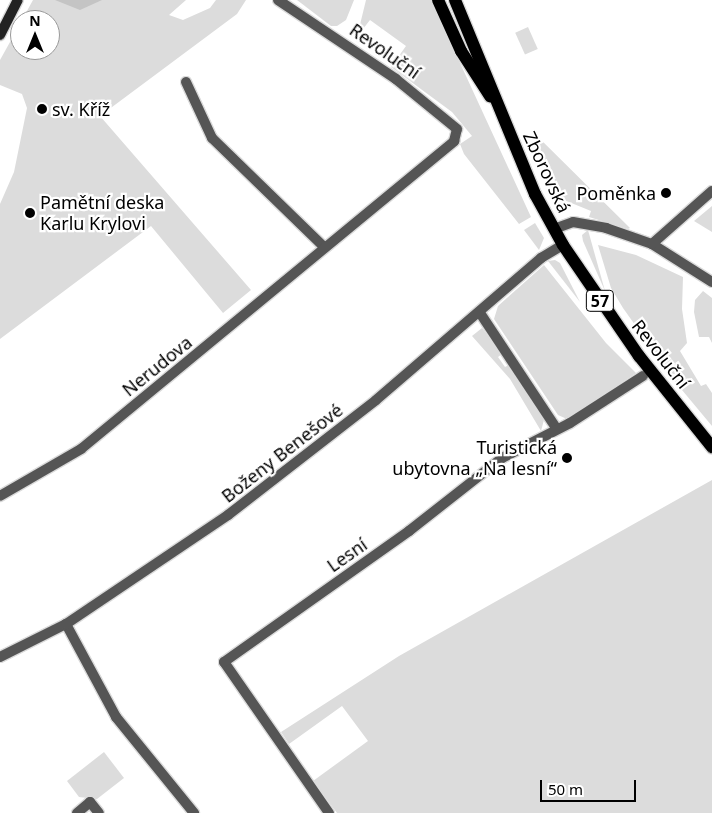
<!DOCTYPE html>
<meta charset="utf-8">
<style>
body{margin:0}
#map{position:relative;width:712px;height:813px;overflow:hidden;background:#fff;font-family:"Noto Sans",sans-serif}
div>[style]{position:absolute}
.green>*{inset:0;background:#dcdcdc;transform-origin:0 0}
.building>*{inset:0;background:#c4c4c4}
.roads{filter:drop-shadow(1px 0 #dbdbdb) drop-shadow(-1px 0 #dbdbdb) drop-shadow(0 1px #dbdbdb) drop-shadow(0 -1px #dbdbdb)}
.street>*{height:10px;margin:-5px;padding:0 5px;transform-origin:5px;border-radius:5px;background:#555}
.secondary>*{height:10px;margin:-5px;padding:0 5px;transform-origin:5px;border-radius:5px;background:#222}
.primary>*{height:12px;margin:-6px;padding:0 6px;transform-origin:6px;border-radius:6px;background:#000}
.dots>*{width:14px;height:14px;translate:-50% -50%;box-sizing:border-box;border:2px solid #fff;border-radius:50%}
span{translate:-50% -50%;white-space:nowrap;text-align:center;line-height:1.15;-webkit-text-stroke:4.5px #fff;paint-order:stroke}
.shield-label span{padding:1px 4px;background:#fff;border:1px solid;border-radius:4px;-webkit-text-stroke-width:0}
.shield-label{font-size:16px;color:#000;font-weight:700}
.street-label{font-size:18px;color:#000}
.poi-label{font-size:18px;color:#000}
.left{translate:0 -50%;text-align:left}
.right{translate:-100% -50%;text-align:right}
.north{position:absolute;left:10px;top:10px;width:50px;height:50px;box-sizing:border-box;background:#fff;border:1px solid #999;border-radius:50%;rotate:0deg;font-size:14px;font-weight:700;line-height:20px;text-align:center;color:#000}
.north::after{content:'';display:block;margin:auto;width:18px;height:22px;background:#000;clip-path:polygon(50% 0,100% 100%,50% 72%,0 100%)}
.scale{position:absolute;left:540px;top:780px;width:96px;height:22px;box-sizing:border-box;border:2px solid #000;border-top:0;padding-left:6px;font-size:15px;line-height:18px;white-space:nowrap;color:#000;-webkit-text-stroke:4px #fff;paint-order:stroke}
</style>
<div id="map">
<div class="green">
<i style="clip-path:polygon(33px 0,186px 0,169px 15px,183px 20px,210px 8px,216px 0,246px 0,237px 14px,100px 116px,251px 290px,223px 313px,151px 226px,0 339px,0 204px,14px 172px,27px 108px,22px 94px,0 85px,0 60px,20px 24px,20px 50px,50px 50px,50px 20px,22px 20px)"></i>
<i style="clip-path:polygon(297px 0,354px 0,346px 20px,337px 26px,331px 26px)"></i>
<i style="clip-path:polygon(366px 0,431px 0,531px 217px,519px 224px,464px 154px,460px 144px,472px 136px,452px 112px,391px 67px,406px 46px,370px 20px,359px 34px,364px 37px,359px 43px,356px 41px)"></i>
<i style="left:528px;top:27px;width:24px;height:14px;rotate:66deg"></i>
<i style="clip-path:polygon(531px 130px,630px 228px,628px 229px,589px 217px,591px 211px,564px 200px)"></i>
<i style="clip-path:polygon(712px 206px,712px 232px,694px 221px)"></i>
<i style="clip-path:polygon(535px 223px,544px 238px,539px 250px,524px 230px)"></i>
<i style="clip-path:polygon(588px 230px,605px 291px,583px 241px,582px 235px)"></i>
<i style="clip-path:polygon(598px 245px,636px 255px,683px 277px,682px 309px,687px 343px,680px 351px,701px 386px,706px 384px,712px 393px,712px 426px,672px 378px,672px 364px,664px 366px,623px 308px,611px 288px)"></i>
<i style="clip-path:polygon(555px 260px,560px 263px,580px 302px,548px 261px)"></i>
<i style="clip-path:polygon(544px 265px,606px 343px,636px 373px,567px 419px,558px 415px,494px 319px,498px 306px)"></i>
<i style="clip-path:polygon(703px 291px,712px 298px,712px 343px,709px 337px,699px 337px,694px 312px,695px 300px)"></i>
<i style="clip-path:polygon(482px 328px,502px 354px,498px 357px,505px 367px,509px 365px,545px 416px,541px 431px,510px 379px,472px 336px)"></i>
<i style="clip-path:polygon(712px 480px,712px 813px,337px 813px,313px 781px,368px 741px,342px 706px,289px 744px,281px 732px,399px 656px)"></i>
<i style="clip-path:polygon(104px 752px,124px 778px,97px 799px,79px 797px,67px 781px)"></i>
</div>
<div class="building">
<i style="clip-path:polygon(55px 0,102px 0,80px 10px)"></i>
</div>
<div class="roads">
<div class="street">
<i style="left:186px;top:82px;width:62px;rotate:65.1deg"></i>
<i style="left:212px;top:138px;width:156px;rotate:44.2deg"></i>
<i style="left:554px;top:229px;width:20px;rotate:-20deg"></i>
<i style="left:573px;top:222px;width:34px;rotate:10deg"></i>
<i style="left:606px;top:228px;width:49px;rotate:19.2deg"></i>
<i style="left:652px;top:244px;width:71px;rotate:32.3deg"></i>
<i style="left:652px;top:244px;width:80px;rotate:-41.5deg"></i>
<i style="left:480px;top:313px;width:138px;rotate:56.5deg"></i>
<i style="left:0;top:496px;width:94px;rotate:-30.1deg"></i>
<i style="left:81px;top:449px;width:484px;rotate:-39.5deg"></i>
<i style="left:454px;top:141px;width:12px;rotate:-76deg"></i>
<i style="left:457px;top:129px;width:79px;rotate:-140.7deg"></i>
<i style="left:396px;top:79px;width:142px;rotate:-146.2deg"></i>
<i style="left:66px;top:624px;width:106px;rotate:61.7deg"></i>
<i style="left:116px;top:717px;width:124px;rotate:50.9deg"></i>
<i style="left:0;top:657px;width:74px;rotate:-26.6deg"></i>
<i style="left:66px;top:624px;width:195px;rotate:-33.9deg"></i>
<i style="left:228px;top:515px;width:187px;rotate:-37.8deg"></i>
<i style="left:376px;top:400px;width:218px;rotate:-40.7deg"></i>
<i style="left:541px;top:258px;width:26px;rotate:-31deg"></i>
<i style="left:77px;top:813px;width:17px;rotate:-40deg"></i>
<i style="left:90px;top:802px;width:14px;rotate:51deg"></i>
<i style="left:329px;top:813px;width:184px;rotate:-124.8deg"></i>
<i style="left:224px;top:662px;width:227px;rotate:-35.3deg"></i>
<i style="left:409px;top:531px;width:118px;rotate:-38.1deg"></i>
<i style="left:502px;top:458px;width:76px;rotate:-27.2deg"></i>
<i style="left:570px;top:423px;width:87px;rotate:-32.8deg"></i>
</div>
<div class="secondary">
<i style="left:0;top:35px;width:39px;rotate:-63deg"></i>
</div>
<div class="primary">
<i style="left:438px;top:0;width:56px;rotate:65.7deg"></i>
<i style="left:461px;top:51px;width:54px;rotate:57.2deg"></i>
<i style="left:455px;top:0;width:210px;rotate:67.6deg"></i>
<i style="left:535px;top:194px;width:58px;rotate:61.2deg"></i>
<i style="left:563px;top:245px;width:135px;rotate:55.6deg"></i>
<i style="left:639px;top:356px;width:117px;rotate:51.3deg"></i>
</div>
</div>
<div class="dots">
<i style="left:42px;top:109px;background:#000"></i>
<i style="left:666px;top:193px;background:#000"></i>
<i style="left:30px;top:213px;background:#000"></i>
<i style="left:567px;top:458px;background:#000"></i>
</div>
<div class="shield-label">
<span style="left:600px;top:301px">57</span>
</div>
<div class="street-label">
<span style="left:385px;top:51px;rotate:35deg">Revoluční</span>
<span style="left:547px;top:172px;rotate:65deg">Zborovská</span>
<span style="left:661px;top:354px;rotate:52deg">Revoluční</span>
<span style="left:157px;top:366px;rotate:-39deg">Nerudova</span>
<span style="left:282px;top:453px;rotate:-38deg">Boženy Benešové</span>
<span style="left:347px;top:555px;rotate:-35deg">Lesní</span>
</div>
<div class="poi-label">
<span class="left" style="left:52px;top:109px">sv. Kříž</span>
<span class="right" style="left:656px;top:193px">Poměnka</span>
<span class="left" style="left:40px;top:213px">Pamětní deska<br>Karlu Krylovi</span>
<span class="right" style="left:557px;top:458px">Turistická<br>ubytovna „Na lesní“</span>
</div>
<div class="north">N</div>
<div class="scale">50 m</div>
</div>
